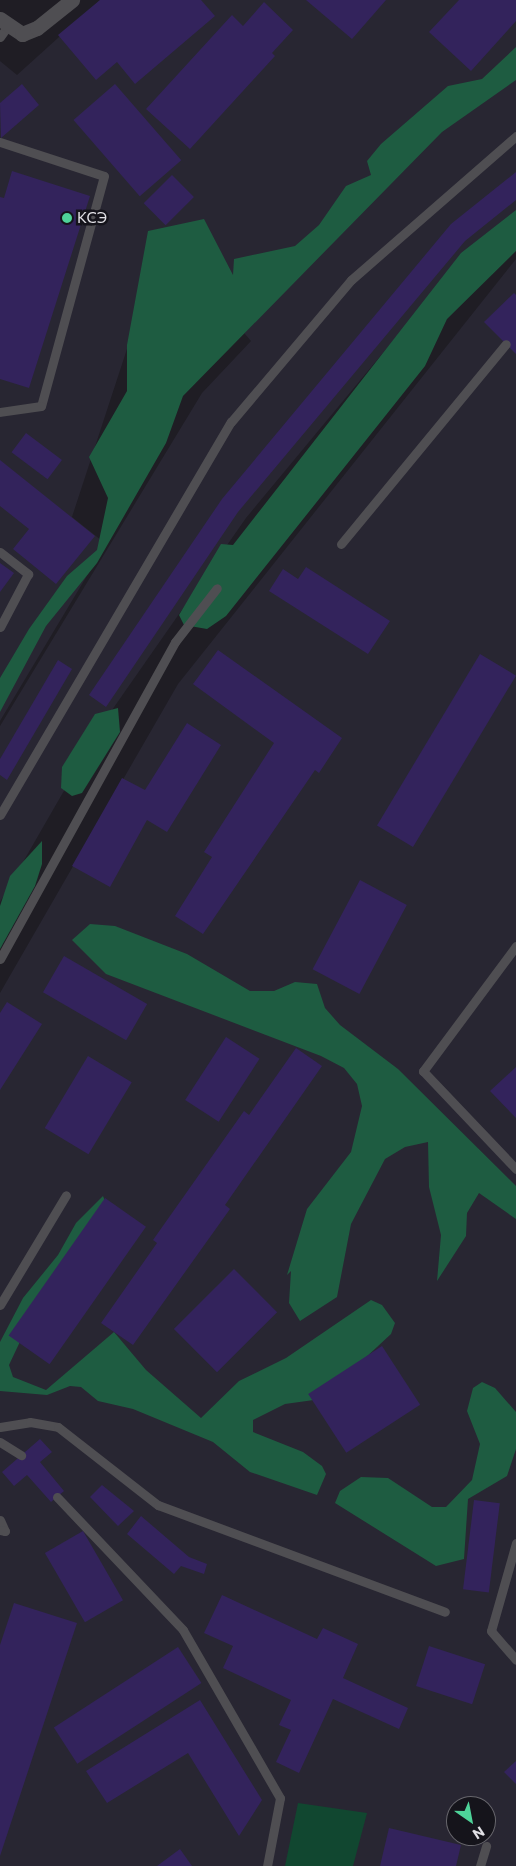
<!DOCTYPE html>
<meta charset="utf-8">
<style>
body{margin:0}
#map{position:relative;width:516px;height:1866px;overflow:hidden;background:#1f1d24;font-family:Commissioner,sans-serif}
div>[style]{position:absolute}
.built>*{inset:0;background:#282632}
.green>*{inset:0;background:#114730}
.forest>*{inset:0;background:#1e5c41}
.building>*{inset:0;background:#33235c;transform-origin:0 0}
.lane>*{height:9px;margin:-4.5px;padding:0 4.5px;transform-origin:4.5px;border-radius:4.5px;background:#4f4e52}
.street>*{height:15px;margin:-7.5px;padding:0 7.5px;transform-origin:7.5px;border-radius:7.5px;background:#4f4e52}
.dots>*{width:14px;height:14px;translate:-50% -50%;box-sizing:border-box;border:2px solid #15141b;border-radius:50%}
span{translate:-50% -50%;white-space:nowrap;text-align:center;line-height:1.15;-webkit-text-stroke:5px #15141b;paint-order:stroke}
.poi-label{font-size:15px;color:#e2e1e6}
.left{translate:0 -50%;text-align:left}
.north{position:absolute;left:446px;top:1796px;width:50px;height:50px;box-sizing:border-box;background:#15141b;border:1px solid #67666c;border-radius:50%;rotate:147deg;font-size:14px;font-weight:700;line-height:20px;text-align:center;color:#e2e1e6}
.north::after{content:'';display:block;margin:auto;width:18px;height:22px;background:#4ed399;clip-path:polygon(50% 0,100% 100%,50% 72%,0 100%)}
</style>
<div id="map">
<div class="built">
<i style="clip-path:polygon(100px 0,516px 0,516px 212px,470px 248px,246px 518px,103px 723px,0 902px,0 726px,202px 393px,251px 341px,163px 239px,72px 517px,106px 544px,0 721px,0 61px,17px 75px)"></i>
<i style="clip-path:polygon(evenodd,516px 259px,516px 1866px,0 1866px,0 993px,178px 684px,516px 259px,456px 1806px,486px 1806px,486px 1836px,456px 1836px,456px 1806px)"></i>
</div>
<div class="green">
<i style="clip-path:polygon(298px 1803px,367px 1813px,353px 1866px,285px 1866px)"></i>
</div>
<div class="forest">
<i style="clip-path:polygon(516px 47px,516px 80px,442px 132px,183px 396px,166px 443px,97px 563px,46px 626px,0 712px,0 678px,29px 629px,67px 576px,97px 550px,108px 498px,89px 457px,127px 391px,127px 345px,148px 231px,204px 219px,233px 275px,234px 259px,295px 246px,319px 225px,346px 186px,371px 175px,367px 161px,381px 144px,448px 86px,482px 79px)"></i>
<i style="clip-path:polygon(516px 210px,516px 251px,447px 319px,425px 366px,226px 616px,207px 629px,184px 625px,179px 615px,221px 544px,233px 545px,461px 253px)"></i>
<i style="clip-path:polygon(118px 708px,120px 732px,82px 793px,72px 796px,61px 788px,62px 767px,95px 714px)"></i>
<i style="clip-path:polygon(42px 841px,42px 864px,35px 886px,0 949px,0 906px,10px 876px)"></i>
<i style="clip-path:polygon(90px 924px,115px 926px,187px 954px,250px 991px,274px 991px,295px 982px,317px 984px,325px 1008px,340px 1025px,398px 1069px,516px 1186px,516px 1219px,479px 1193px,467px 1213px,466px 1236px,437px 1281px,441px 1235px,429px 1187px,428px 1142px,405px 1147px,385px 1159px,351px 1224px,337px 1297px,300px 1321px,289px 1303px,291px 1271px,287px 1275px,307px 1209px,351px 1152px,362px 1106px,357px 1084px,344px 1068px,321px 1056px,106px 974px,72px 940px)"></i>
<i style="clip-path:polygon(103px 1196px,107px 1206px,25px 1331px,9px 1365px,13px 1377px,46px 1390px,114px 1332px,146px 1370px,201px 1418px,239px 1381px,286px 1358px,371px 1300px,382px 1305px,395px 1323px,391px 1334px,321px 1399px,285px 1404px,253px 1420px,253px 1432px,303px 1452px,322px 1466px,326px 1474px,317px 1495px,250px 1472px,213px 1442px,133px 1409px,98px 1401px,81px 1387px,70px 1386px,47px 1395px,0 1391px,0 1342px,23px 1298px,58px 1255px,76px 1223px)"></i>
<i style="clip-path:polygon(482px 1382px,495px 1388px,516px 1412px,516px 1449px,507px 1476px,468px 1499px,464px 1559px,436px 1566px,335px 1503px,340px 1491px,361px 1477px,388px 1478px,432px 1507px,446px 1507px,472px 1480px,480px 1444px,467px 1411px,473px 1388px)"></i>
</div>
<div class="building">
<i style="clip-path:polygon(100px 0,201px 0,215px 16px,135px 84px,117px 62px,96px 80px,58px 35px)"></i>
<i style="clip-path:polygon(306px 0,386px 0,352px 39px)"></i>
<i style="clip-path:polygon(459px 0,516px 0,516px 21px,471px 71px,429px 32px)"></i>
<i style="clip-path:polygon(264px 2px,293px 30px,272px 53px,275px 56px,190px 149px,146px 109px,232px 15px,243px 26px)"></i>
<i style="clip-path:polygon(22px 84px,39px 105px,1px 138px,0 103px)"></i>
<i style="left:115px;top:84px;width:101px;height:55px;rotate:49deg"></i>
<i style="clip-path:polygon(12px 171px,90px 196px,29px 388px,0 379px,0 197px,4px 198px)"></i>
<i style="clip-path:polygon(516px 172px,516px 200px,465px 241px,238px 512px,106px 707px,89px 695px,222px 499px,451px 224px)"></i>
<i style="left:172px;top:175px;width:31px;height:40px;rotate:45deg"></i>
<i style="clip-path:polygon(514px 293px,516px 295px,516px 354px,484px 322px)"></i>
<i style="left:26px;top:433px;width:45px;height:24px;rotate:37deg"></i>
<i style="clip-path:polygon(0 460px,95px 536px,56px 584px,13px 549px,29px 529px,0 506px)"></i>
<i style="clip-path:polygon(0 563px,14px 573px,0 592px)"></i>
<i style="clip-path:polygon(306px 567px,390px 621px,368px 654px,269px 591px,283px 569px,298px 579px)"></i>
<i style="clip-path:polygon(218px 650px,342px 738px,319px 773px,315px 770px,203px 934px,175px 916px,212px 857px,204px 852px,274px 743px,193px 684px)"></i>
<i style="left:480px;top:654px;width:42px;height:200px;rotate:31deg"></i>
<i style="clip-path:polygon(58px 660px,72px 669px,7px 780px,0 775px,0 759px)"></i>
<i style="clip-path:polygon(187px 723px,221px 745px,167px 832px,147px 820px,110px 887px,72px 866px,122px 778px,145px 790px)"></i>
<i style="left:360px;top:880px;width:53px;height:101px;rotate:28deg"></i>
<i style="left:64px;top:956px;width:96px;height:42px;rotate:30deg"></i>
<i style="clip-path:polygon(7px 1002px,42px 1024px,0 1090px,0 1013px)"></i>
<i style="left:226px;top:1037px;width:40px;height:75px;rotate:33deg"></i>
<i style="clip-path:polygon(296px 1048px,322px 1066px,225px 1205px,230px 1209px,133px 1345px,101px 1323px,157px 1243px,153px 1240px,244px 1111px,249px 1115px)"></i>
<i style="left:88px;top:1056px;width:51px;height:84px;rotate:31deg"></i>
<i style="clip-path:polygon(516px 1067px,516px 1118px,490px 1091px)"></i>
<i style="left:105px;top:1198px;width:50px;height:168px;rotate:35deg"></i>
<i style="left:234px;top:1269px;width:61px;height:85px;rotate:45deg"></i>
<i style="left:382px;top:1346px;width:70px;height:88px;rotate:57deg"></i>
<i style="clip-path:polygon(40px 1439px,52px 1452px,40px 1462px,64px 1491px,51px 1502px,27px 1475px,14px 1486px,2px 1472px)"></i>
<i style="clip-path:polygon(102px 1485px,134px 1511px,118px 1526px,90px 1497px)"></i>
<i style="left:474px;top:1500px;width:26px;height:90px;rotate:7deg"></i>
<i style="clip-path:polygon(141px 1516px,189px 1557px,207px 1564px,204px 1574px,181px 1566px,174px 1574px,127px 1534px)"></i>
<i style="left:83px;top:1531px;width:80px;height:44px;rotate:60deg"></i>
<i style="clip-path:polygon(222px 1595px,317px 1639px,323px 1628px,358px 1644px,343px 1678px,408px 1708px,399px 1729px,333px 1699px,299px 1773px,276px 1762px,291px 1730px,279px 1725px,291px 1700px,223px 1668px,233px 1646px,204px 1633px)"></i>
<i style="clip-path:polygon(14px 1603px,77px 1623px,0 1856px,0 1645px)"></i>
<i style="left:429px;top:1646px;width:59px;height:42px;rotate:18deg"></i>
<i style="left:178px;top:1647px;width:43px;height:148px;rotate:57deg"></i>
<i style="clip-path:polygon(200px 1700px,262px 1800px,239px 1836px,188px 1753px,107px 1803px,86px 1771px)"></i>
<i style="clip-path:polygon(516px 1761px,516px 1784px,504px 1772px)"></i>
<i style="clip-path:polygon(389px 1828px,461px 1845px,456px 1866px,380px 1866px)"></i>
<i style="clip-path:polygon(180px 1849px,192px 1866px,157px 1866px)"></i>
</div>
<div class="lane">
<i style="left:0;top:37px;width:12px;rotate:-55deg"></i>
<i style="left:0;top:142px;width:109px;rotate:18.1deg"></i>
<i style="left:104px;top:176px;width:238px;rotate:105.3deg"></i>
<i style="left:41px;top:406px;width:41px;rotate:171.7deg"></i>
<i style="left:341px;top:544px;width:259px;rotate:-50.5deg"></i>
<i style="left:0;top:552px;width:36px;rotate:38deg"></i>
<i style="left:28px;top:574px;width:60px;rotate:117.8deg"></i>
<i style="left:0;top:815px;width:456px;rotate:-59.6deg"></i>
<i style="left:231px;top:422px;width:186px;rotate:-49.8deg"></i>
<i style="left:351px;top:280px;width:219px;rotate:-41.1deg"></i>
<i style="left:516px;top:946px;width:156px;rotate:126.6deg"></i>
<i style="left:423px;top:1071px;width:135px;rotate:46.5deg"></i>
<i style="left:0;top:959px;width:362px;rotate:-61.1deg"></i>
<i style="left:175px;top:642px;width:68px;rotate:-52.1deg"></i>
<i style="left:0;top:1305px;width:128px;rotate:-59deg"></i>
<i style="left:0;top:1427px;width:30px;rotate:-9deg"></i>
<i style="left:30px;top:1422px;width:28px;rotate:10deg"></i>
<i style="left:58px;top:1427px;width:127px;rotate:38deg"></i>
<i style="left:158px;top:1505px;width:306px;rotate:20.4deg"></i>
<i style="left:0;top:1442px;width:25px;rotate:32deg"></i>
<i style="left:57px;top:1497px;width:183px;rotate:46.5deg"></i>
<i style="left:183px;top:1630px;width:194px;rotate:60deg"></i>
<i style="left:280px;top:1798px;width:69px;rotate:100.8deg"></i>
<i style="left:0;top:1520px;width:12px;rotate:66deg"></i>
<i style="left:5px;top:1531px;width:5px;rotate:-169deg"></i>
<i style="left:516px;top:1543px;width:91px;rotate:105.9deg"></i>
<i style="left:491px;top:1631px;width:38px;rotate:49deg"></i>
<i style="left:480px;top:1866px;width:21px;rotate:-73deg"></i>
</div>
<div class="street">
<i style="left:0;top:19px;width:27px;rotate:34deg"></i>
<i style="left:22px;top:34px;width:16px;rotate:-22deg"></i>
<i style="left:37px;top:28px;width:45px;rotate:-38.7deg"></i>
</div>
<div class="dots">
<i style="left:67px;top:218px;background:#4ed399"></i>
</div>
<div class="poi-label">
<span class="left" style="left:77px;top:218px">КСЭ</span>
</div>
<div class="north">N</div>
</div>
